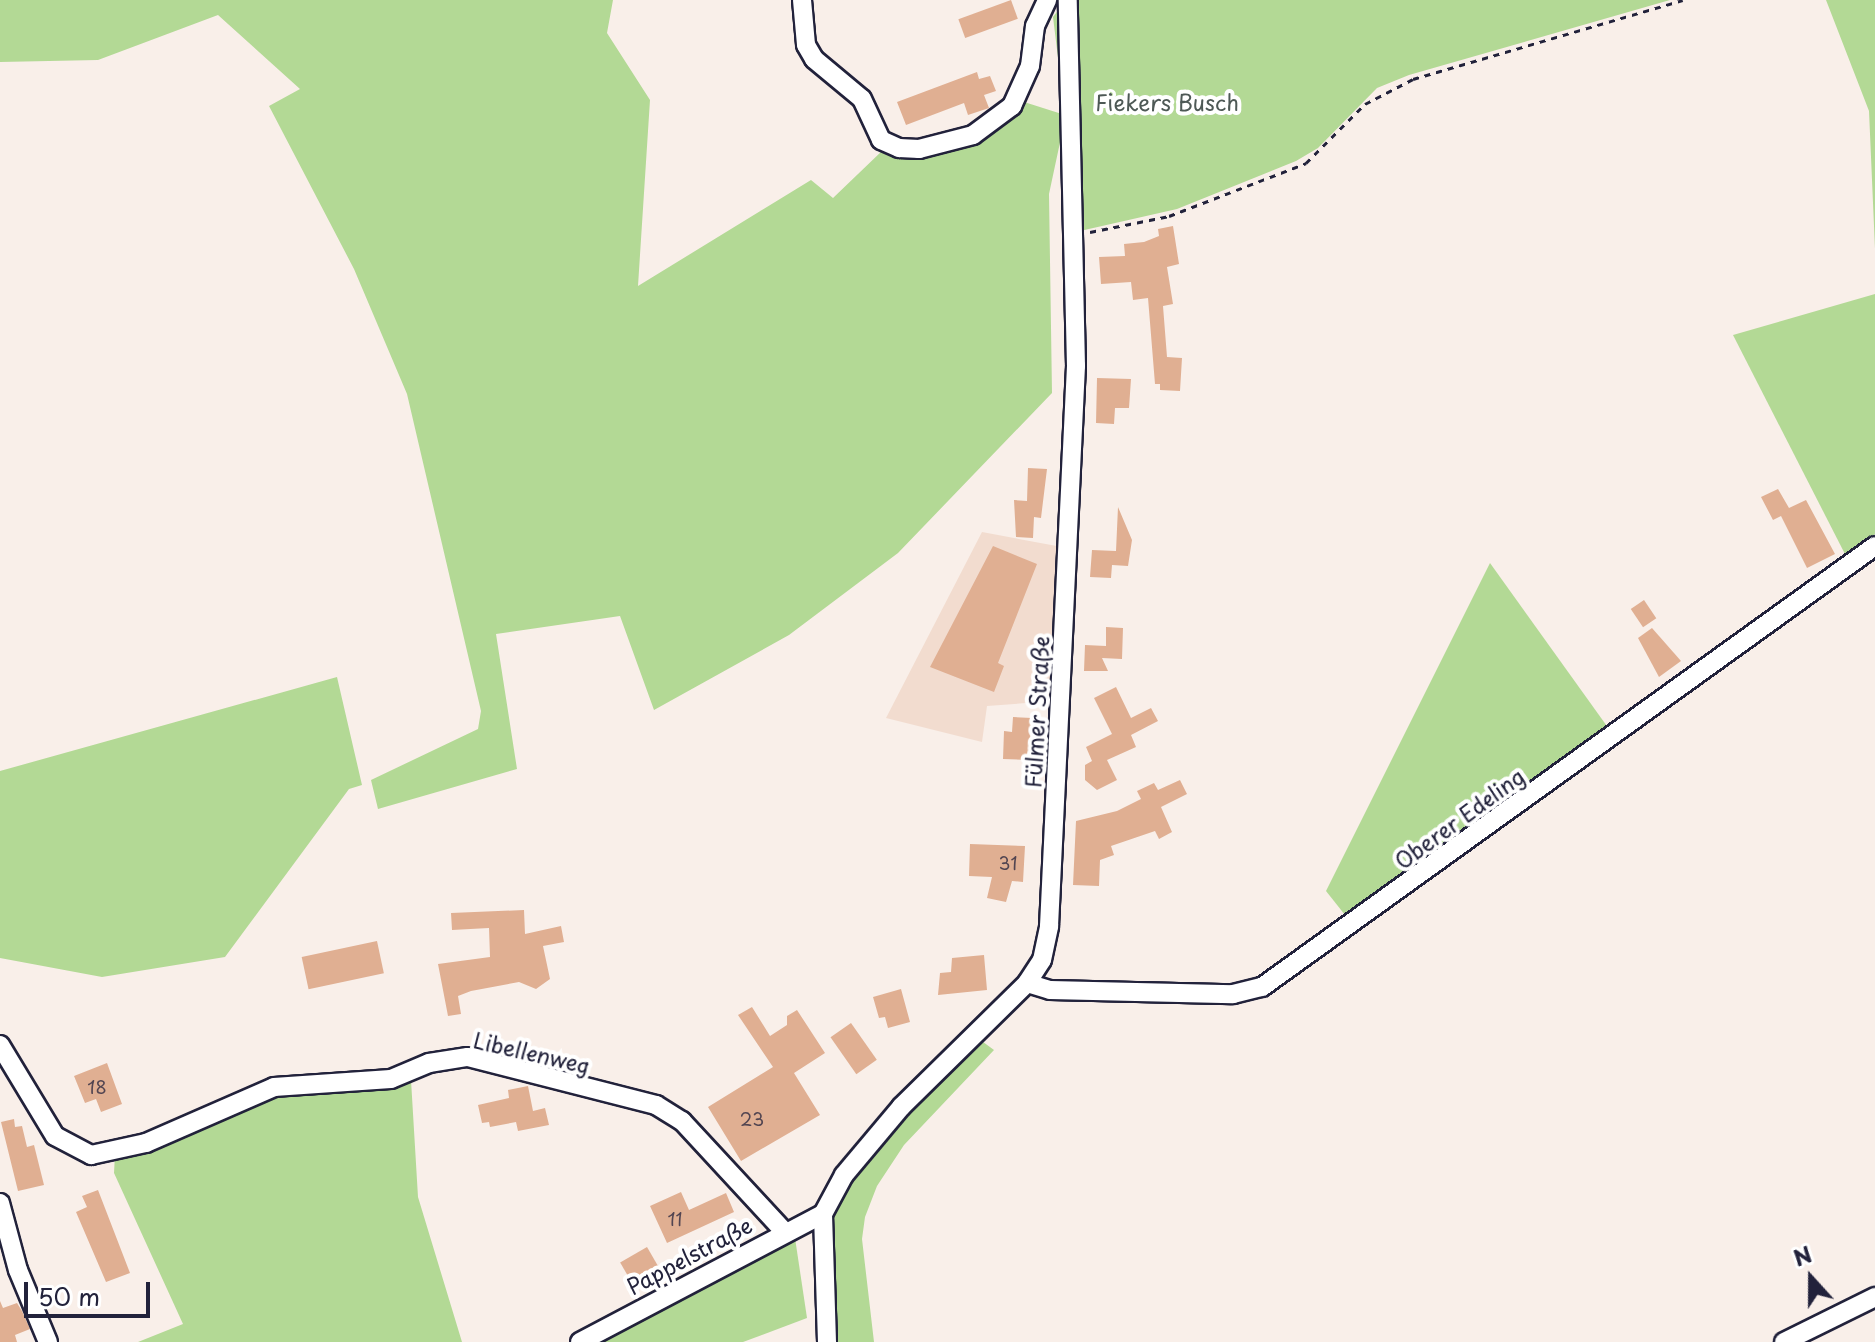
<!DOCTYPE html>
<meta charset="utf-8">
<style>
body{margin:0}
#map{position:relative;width:1875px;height:1342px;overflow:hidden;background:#f9efe9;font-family:"Playpen Sans",sans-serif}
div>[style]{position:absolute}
.built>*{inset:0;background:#f2dccf}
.green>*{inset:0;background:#b3d995}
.building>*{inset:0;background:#e0af92;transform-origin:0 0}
.path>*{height:3px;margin-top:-1.5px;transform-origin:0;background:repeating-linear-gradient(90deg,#22223b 0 6px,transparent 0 12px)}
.roads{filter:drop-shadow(2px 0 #22223b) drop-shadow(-2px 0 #22223b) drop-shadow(0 2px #22223b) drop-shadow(0 -2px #22223b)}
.minor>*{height:18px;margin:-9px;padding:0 9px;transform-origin:9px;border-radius:9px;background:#fff}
span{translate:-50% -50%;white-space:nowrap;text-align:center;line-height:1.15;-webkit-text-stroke:8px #fff;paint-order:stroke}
.number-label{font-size:18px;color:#524551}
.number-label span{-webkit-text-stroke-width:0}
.park-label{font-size:22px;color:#4e5956}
.street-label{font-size:22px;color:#22223b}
.north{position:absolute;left:1771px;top:1238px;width:80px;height:80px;-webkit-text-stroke:6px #fff;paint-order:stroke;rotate:339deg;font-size:22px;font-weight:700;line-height:32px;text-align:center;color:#22223b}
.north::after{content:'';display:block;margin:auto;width:28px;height:36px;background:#22223b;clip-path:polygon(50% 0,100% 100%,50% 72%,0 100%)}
.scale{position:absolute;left:24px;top:1282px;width:126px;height:36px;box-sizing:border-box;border:4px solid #22223b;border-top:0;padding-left:10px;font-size:24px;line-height:28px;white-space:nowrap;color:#22223b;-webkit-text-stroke:6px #fff;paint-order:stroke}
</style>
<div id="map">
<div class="built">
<i style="clip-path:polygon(982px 532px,1062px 547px,1054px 701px,987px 706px,982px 742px,886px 718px)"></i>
</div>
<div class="green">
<i style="clip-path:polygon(0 0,613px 0,607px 33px,650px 100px,638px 286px,811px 180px,833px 198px,883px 150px,905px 157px,951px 150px,996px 130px,1021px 101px,1065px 115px,1053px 17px,1066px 0,1670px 0,1409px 75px,1377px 88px,1318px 148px,1296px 161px,1177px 209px,1080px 231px,1065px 119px,1049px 194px,1052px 393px,898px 553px,789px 635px,654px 710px,620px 616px,496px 634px,517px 769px,378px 809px,371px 780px,478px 729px,481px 711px,407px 394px,354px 269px,269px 106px,300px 89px,218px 15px,98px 60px,0 62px)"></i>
<i style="clip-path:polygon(1826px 0,1875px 0,1875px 249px,1869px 111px)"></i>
<i style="clip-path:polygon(1875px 294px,1875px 534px,1847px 558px,1733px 335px)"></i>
<i style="clip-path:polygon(1490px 563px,1609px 729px,1349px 920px,1326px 891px)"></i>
<i style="clip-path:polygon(337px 677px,362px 785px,349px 789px,225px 957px,102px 977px,0 958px,0 771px)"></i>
<i style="clip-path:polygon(979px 1039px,994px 1050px,904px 1145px,877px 1186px,865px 1217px,862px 1239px,874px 1342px,836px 1342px,832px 1214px,852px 1176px,907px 1109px)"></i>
<i style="clip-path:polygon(411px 1080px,418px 1197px,462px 1342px,138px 1342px,183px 1324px,114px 1173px,115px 1154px,272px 1093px)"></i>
<i style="clip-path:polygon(795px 1238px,807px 1318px,743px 1342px,596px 1342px)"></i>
</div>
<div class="building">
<i style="left:1011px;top:0;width:20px;height:56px;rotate:70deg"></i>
<i style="clip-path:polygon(977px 72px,979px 79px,990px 76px,996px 91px,984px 95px,989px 108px,968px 115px,964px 103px,906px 125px,897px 102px)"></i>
<i style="clip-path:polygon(1173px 226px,1179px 264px,1167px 267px,1173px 304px,1163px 306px,1167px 357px,1182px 358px,1180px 391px,1160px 390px,1160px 384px,1155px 384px,1148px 298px,1133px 300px,1131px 282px,1101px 284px,1099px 257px,1125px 256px,1124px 244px,1144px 242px,1159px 236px,1158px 229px)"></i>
<i style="clip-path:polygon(1097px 378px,1131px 379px,1129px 408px,1115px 408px,1114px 424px,1096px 423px)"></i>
<i style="clip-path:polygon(1028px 468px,1047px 469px,1041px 518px,1034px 517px,1033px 538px,1016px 537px,1014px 500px,1027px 501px)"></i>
<i style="clip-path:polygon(1778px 489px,1789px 508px,1806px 500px,1835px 554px,1807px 568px,1781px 516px,1773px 520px,1761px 497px)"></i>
<i style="clip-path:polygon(1118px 507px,1132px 540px,1128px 566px,1112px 565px,1111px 578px,1090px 577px,1092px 550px,1116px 551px)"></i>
<i style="clip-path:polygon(993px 546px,1037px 564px,998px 663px,1004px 666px,994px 692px,930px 667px)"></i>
<i style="left:1644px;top:600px;width:22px;height:16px;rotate:56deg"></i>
<i style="clip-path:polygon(1106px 627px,1123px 628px,1122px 659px,1102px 658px,1108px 671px,1084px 671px,1085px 645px,1106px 646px)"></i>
<i style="clip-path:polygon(1652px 628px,1681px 661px,1659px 677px,1638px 638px)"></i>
<i style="clip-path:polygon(1116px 687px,1131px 718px,1151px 708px,1158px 721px,1131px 735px,1136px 747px,1107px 760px,1117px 780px,1097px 790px,1085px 780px,1085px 765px,1092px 761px,1086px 747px,1112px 734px,1094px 698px)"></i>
<i style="clip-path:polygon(1013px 717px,1032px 718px,1028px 760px,1003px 759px,1004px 731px,1012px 732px)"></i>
<i style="clip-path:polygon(1180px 780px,1187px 794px,1161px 807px,1172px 832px,1159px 839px,1155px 831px,1111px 846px,1114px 855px,1100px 860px,1099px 886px,1073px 885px,1076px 821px,1117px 811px,1141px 799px,1137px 791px,1154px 783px,1158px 790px)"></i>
<i style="clip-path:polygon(970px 844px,1025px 846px,1023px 882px,1012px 881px,1006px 902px,987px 898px,992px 877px,969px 876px)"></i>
<i style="clip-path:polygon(524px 910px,525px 934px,561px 926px,564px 942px,543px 946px,550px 979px,536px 989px,519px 982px,471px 991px,458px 996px,461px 1014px,448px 1016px,438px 964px,490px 957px,489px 928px,452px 930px,451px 913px)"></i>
<i style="left:377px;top:941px;width:33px;height:77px;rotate:78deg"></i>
<i style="clip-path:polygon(984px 955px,987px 990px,938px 995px,940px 973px,951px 972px,952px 958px)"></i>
<i style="clip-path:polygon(901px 989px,910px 1022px,888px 1028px,885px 1017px,879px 1018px,873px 997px)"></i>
<i style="clip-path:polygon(752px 1007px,770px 1036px,787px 1025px,787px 1016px,797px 1010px,825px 1053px,794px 1073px,820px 1115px,741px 1161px,708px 1107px,773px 1067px,738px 1015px)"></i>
<i style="left:851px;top:1023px;width:45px;height:25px;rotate:55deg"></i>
<i style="clip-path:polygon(107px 1063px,122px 1104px,101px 1112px,96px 1099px,85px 1103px,74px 1076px)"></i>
<i style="clip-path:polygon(528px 1086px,533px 1111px,545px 1108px,549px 1125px,518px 1131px,516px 1122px,490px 1127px,489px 1122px,482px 1123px,478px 1105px,509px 1098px,508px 1090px)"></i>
<i style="clip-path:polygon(14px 1119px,15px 1127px,22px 1126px,27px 1147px,34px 1145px,44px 1185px,18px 1191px,1px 1122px)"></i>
<i style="clip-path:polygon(98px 1190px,130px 1273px,106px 1282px,76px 1212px,87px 1207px,82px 1196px)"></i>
<i style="clip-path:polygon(681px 1192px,689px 1210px,726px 1193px,734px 1212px,667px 1243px,650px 1206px)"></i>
<i style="left:647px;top:1247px;width:22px;height:31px;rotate:60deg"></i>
<i style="clip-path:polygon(0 1301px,3px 1308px,17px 1303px,22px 1311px,30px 1329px,15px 1335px,17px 1342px,0 1342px)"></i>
</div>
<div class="path">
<i style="left:1090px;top:232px;width:81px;rotate:-11.4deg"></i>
<i style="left:1169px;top:216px;width:147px;rotate:-21.1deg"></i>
<i style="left:1306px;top:163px;width:83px;rotate:-45deg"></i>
<i style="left:1365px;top:104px;width:54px;rotate:-27.5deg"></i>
<i style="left:1413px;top:79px;width:281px;rotate:-16.3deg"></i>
</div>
<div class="roads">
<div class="minor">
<i style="left:802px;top:0;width:45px;rotate:84.9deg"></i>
<i style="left:806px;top:45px;width:16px;rotate:60deg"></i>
<i style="left:814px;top:59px;width:62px;rotate:39.8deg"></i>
<i style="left:862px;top:99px;width:45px;rotate:65.1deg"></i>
<i style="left:881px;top:140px;width:20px;rotate:24deg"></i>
<i style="left:899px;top:148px;width:20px;rotate:3deg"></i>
<i style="left:919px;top:149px;width:56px;rotate:-14.5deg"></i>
<i style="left:973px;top:135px;width:49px;rotate:-36.6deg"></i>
<i style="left:1012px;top:106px;width:44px;rotate:-65.8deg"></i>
<i style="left:1030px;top:66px;width:40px;rotate:-82.9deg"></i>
<i style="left:1035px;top:26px;width:29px;rotate:-65deg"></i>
<i style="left:1027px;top:983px;width:24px;rotate:17deg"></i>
<i style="left:1050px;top:990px;width:183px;rotate:1.3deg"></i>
<i style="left:1233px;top:994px;width:30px;rotate:-14deg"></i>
<i style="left:1262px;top:987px;width:755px;rotate:-35.73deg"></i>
<i style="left:0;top:1045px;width:106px;rotate:58.9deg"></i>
<i style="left:55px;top:1136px;width:41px;rotate:27.8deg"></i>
<i style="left:91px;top:1155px;width:56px;rotate:-12.3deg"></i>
<i style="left:146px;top:1143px;width:140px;rotate:-23.6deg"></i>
<i style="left:274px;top:1087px;width:117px;rotate:-3.9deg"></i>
<i style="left:391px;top:1079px;width:41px;rotate:-22.8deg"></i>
<i style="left:429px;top:1063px;width:39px;rotate:-9deg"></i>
<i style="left:468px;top:1057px;width:194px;rotate:14.3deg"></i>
<i style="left:656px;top:1105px;width:31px;rotate:32deg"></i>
<i style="left:682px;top:1121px;width:150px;rotate:47.2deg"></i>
<i style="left:0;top:1203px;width:69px;rotate:75deg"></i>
<i style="left:18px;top:1270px;width:78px;rotate:67.4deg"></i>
<i style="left:580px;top:1342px;width:275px;rotate:-27.8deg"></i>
<i style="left:827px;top:1342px;width:128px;rotate:-91.8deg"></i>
<i style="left:823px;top:1214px;width:44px;rotate:-61.7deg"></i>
<i style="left:844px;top:1175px;width:89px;rotate:-50deg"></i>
<i style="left:901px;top:1107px;width:177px;rotate:-44.5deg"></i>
<i style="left:1027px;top:983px;width:27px;rotate:-57deg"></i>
<i style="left:1042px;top:960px;width:35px;rotate:-78deg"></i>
<i style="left:1049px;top:926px;width:561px;rotate:-87.24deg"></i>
<i style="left:1076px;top:366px;width:366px;rotate:-91.3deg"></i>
<i style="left:1784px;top:1342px;width:102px;rotate:-26.3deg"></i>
</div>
</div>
<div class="number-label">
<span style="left:1008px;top:863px">31</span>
<span style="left:97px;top:1087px">18</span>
<span style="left:752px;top:1119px">23</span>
<span style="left:675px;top:1219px">11</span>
</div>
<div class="park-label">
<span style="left:1167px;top:102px">Fiekers Busch</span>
</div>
<div class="street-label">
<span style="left:1036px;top:712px;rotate:-87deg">Fülmer Straße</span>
<span style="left:1459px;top:818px;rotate:-36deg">Oberer Edeling</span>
<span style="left:532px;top:1052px;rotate:13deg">Libellenweg</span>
<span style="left:689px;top:1255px;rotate:-28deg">Pappelstraße</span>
</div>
<div class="north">N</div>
<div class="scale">50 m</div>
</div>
